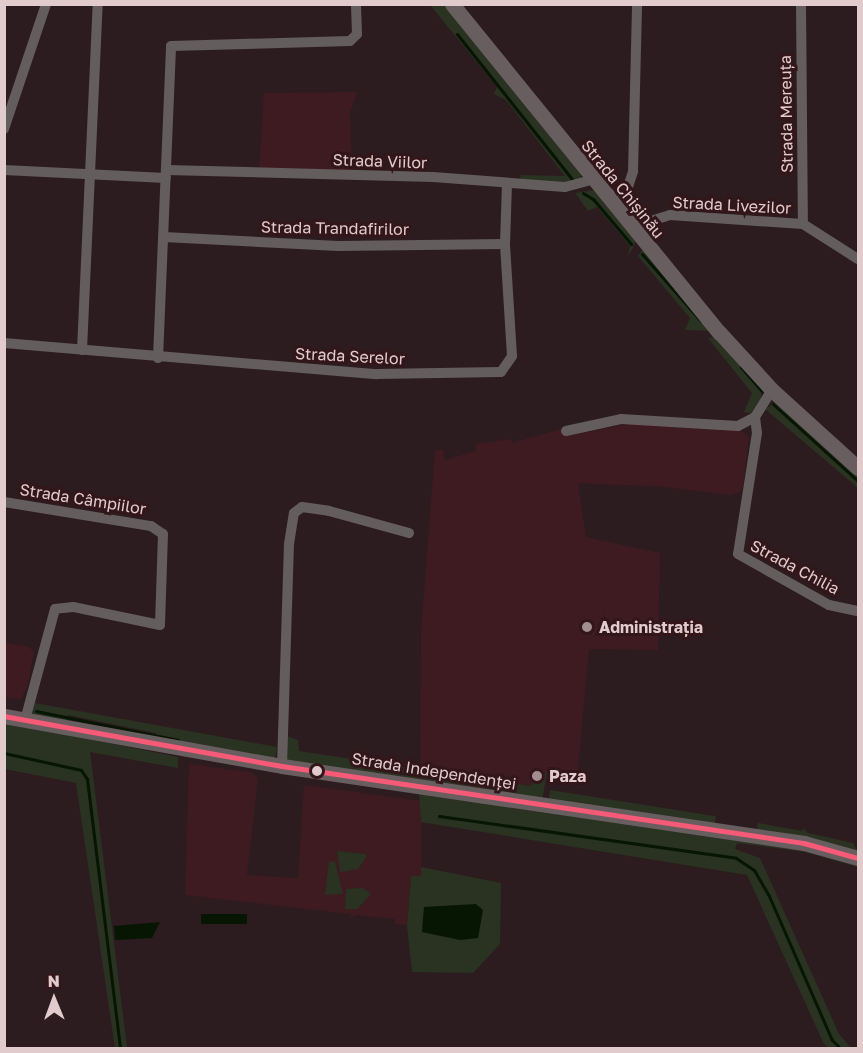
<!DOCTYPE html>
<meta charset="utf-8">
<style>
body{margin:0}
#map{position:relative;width:863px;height:1053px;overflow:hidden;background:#2d1c1f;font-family:"Golos Text",sans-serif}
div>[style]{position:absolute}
.built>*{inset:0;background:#3d1b20}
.green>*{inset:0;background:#2a3222;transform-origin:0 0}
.water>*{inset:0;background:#061603;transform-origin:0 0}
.stream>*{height:3px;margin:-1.5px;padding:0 1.5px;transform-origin:1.5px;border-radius:1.5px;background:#061603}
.street>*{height:10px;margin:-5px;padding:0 5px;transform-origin:5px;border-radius:5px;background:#635d5d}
.secondary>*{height:15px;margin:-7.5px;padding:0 7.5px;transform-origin:7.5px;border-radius:7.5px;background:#685e60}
.bus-1>*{height:4.5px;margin:-2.25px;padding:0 2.25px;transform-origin:2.25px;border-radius:2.25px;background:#f75a77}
.dots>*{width:16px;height:16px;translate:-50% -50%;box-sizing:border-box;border:3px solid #33161a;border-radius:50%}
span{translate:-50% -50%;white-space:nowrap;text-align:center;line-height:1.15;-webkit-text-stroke:6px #33161a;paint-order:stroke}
.street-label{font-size:16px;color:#e1cbcd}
.poi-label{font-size:16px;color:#e1cbcd;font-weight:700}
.left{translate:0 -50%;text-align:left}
.frame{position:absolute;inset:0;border:6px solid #e1cbcd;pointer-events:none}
.north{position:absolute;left:24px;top:969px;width:60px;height:60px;-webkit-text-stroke:4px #33161a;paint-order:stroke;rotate:359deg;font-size:16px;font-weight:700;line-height:24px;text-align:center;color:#e1cbcd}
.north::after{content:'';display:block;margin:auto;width:21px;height:27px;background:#e1cbcd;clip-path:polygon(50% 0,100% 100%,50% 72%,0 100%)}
</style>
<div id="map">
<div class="built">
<i style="clip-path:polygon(357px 92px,350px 113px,352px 170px,259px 168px,264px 93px)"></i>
<i style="clip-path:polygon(639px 422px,741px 431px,749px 436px,743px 486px,740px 492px,730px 495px,665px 487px,578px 483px,586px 537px,660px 553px,658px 650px,589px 649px,577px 780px,534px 771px,531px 786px,420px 769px,421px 632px,435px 450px,443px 450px,445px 460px,476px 451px,476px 444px,511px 439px,512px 443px,565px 428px,568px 436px)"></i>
<i style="clip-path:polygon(4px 642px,29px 647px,34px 652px,27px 688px,20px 700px,5px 697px)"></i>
<i style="clip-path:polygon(189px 764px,251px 772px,258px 779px,247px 875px,298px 878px,304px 785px,422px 801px,421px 877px,411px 876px,407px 925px,395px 924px,395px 919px,356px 915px,351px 918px,351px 914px,185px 895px)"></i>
</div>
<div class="green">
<i style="clip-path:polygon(430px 5px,444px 5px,582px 174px,579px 180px,566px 184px,521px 182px,520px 175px,565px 176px,506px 100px,494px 94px,497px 87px)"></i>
<i style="clip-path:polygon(594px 190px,636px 241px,628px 257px,630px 246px,597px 207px,588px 211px,575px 193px)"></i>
<i style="clip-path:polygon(643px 249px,713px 331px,685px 330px,690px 318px,638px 256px)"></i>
<i style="clip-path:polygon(708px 338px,719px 338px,762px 389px,761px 398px,751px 413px,744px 412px,752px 393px)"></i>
<i style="clip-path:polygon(777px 402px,858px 475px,858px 488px,765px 409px)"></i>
<i style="clip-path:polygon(35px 703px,277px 747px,275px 760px,155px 742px,156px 733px,68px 715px,66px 724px,32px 717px)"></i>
<i style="clip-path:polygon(4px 722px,178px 757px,178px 768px,90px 752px,127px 1048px,115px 1048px,76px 783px,5px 769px)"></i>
<i style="clip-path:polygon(287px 736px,298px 740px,299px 751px,531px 786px,532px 780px,540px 781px,542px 772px,547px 773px,542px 800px,286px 761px)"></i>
<i style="left:550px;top:790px;width:168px;height:11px;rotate:9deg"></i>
<i style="clip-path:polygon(419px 792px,807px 849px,858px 862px,858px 867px,805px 852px,737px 843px,735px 849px,760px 858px,839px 1034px,851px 1048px,829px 1048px,824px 1044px,747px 875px,421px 822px)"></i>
<i style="clip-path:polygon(758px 823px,802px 831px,803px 828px,808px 833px,853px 843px,858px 853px,756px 833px)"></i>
<i style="clip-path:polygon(337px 851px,366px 854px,366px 857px,358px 869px,340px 872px)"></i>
<i style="clip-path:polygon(329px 861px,335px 862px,343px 894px,325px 895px)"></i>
<i style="clip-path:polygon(421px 867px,501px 883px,500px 944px,473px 973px,412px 972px,407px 925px,411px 876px,421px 876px)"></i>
<i style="clip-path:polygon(363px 888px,371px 894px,357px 909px,345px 909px,346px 889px)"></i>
</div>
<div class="water">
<i style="clip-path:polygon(476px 904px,483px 910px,478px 938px,460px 940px,422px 932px,424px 907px)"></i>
<i style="left:247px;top:914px;width:10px;height:46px;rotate:90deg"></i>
<i style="clip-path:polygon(160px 922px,152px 938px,115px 940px,114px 926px)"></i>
</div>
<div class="stream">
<i style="left:457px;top:34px;width:185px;rotate:51.6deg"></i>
<i style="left:583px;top:193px;width:12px;rotate:31deg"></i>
<i style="left:593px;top:199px;width:59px;rotate:49.8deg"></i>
<i style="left:642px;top:254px;width:88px;rotate:48.7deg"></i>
<i style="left:741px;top:367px;width:32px;rotate:49deg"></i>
<i style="left:773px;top:404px;width:115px;rotate:42.2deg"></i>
<i style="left:36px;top:711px;width:145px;rotate:11.5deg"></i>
<i style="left:4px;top:753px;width:79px;rotate:12.4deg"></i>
<i style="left:81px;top:770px;width:11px;rotate:56deg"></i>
<i style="left:87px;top:779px;width:271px;rotate:83deg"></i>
<i style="left:439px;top:816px;width:300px;rotate:8deg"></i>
<i style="left:736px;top:858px;width:22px;rotate:34deg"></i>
<i style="left:754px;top:870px;width:30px;rotate:60deg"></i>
<i style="left:769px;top:896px;width:157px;rotate:66.4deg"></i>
<i style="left:832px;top:1040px;width:11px;rotate:45deg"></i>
</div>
<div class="street">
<i style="left:801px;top:4px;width:220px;rotate:89.5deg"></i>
<i style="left:4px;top:129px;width:132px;rotate:-71.4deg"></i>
<i style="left:4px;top:170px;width:162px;rotate:2.8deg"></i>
<i style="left:167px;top:170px;width:266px;rotate:1.5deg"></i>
<i style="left:433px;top:177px;width:132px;rotate:4.3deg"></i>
<i style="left:565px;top:187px;width:28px;rotate:-15deg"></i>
<i style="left:615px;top:206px;width:20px;rotate:-53deg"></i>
<i style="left:627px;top:190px;width:20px;rotate:-72deg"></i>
<i style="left:633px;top:171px;width:167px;rotate:-88.6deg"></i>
<i style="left:631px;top:227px;width:41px;rotate:-17.1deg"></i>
<i style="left:670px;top:215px;width:133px;rotate:3.9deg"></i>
<i style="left:803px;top:224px;width:65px;rotate:32.5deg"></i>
<i style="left:164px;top:237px;width:174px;rotate:3deg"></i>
<i style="left:338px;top:246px;width:167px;rotate:-0.7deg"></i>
<i style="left:4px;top:343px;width:374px;rotate:4.8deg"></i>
<i style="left:377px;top:374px;width:124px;rotate:-0.9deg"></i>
<i style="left:501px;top:372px;width:19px;rotate:-55deg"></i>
<i style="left:512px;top:356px;width:112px;rotate:-93.6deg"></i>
<i style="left:505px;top:244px;width:61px;rotate:-88.1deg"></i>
<i style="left:82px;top:350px;width:346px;rotate:-87.4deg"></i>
<i style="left:158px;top:358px;width:312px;rotate:-87.6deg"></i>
<i style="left:171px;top:46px;width:179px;rotate:-1.6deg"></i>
<i style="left:350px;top:41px;width:10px;rotate:-45deg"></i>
<i style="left:357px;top:34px;width:30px;rotate:-92deg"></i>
<i style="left:755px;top:417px;width:16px;rotate:83deg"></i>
<i style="left:757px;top:433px;width:122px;rotate:98.9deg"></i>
<i style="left:738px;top:554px;width:104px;rotate:29.3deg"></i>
<i style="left:829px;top:605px;width:30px;rotate:12deg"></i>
<i style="left:566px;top:431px;width:56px;rotate:-12.3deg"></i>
<i style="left:621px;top:419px;width:117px;rotate:3.4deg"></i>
<i style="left:738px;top:426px;width:19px;rotate:-28deg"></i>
<i style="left:755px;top:417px;width:32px;rotate:-58deg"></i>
<i style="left:4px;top:502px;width:149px;rotate:9.3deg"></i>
<i style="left:151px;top:526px;width:14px;rotate:34deg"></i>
<i style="left:163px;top:534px;width:91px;rotate:91.9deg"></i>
<i style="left:160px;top:625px;width:89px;rotate:-168.3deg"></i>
<i style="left:73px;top:607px;width:18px;rotate:174deg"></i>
<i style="left:55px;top:609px;width:115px;rotate:105.1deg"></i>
<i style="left:282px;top:766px;width:222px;rotate:-88.2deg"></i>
<i style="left:289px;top:544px;width:31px;rotate:-81deg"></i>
<i style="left:294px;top:513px;width:10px;rotate:-37deg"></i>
<i style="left:302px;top:507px;width:27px;rotate:8deg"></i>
<i style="left:329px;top:511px;width:83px;rotate:15.4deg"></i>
</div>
<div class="secondary">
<i style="left:452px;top:4px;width:423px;rotate:50.9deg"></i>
<i style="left:719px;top:332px;width:79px;rotate:47.6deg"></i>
<i style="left:772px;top:390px;width:116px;rotate:42.2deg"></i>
<i style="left:4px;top:716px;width:282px;rotate:10.2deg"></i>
<i style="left:282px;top:766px;width:528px;rotate:8.39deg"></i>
<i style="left:804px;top:843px;width:56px;rotate:15.5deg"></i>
</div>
<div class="bus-1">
<i style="left:4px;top:716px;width:282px;rotate:10.2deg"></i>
<i style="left:282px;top:766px;width:528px;rotate:8.39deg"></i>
<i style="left:804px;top:843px;width:56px;rotate:15.5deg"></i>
</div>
<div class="dots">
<i style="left:587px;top:627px;background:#a28e90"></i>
<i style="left:317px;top:771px;background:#e1cbcd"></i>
<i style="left:537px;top:776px;background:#a28e90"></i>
</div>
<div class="street-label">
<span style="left:786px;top:114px;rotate:-91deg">Strada Mereuța</span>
<span style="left:380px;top:161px;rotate:2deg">Strada Viilor</span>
<span style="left:623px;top:189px;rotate:51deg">Strada Chișinău</span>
<span style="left:732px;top:205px;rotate:3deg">Strada Livezilor</span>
<span style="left:335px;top:228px;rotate:1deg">Strada Trandafirilor</span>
<span style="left:350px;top:356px;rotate:3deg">Strada Serelor</span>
<span style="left:83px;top:499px;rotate:9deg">Strada Câmpiilor</span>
<span style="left:795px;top:567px;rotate:28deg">Strada Chilia</span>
<span style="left:434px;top:771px;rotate:9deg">Strada Independenței</span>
</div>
<div class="poi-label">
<span class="left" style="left:599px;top:627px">Administrația</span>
<span class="left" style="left:549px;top:776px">Paza</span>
</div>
<div class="frame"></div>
<div class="north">N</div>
</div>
